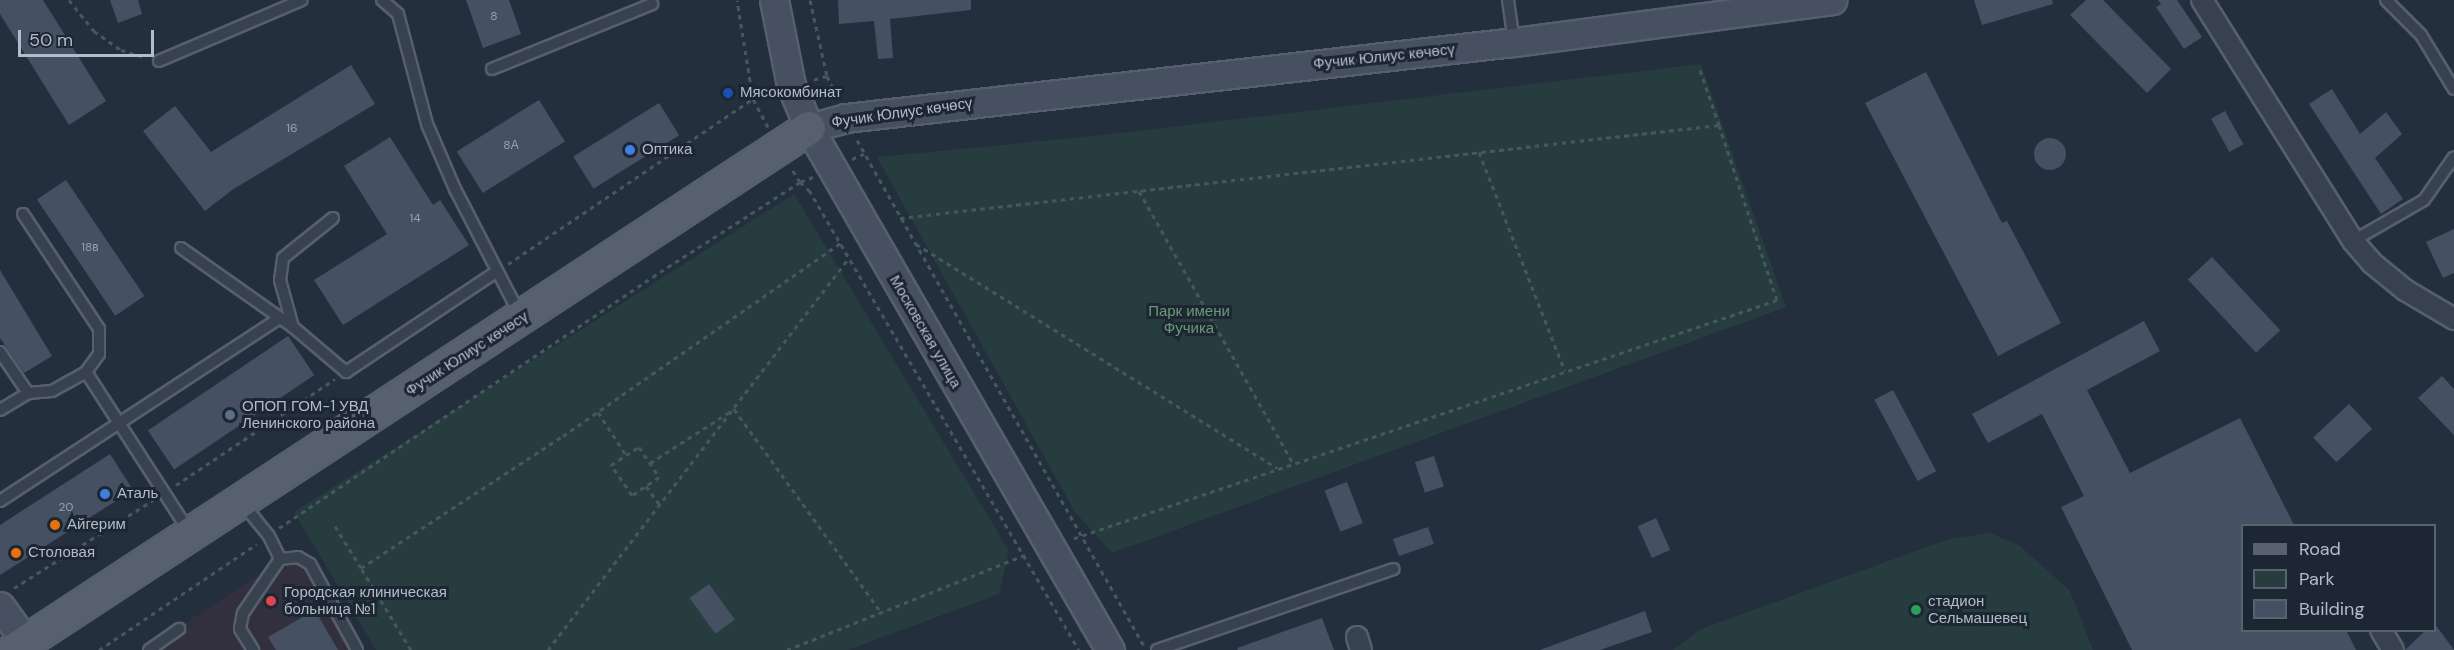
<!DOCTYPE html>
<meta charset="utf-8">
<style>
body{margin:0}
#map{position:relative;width:2454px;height:650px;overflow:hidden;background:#242f3e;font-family:"DM Sans",sans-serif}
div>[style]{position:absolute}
.medical>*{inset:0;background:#32303f}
.green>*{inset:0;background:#263c3f}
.building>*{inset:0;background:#455162;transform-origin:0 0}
.round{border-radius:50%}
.path>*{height:3px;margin-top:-1.5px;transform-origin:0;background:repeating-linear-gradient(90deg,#44595c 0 4.5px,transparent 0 9px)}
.roads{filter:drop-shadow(2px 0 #565f6c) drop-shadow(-2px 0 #565f6c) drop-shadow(0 2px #565f6c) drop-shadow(0 -2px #565f6c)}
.lane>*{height:10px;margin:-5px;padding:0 5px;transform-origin:5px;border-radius:5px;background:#38414e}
.street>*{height:20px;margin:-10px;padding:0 10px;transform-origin:10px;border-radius:10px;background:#38414e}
.secondary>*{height:27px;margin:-13.5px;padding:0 13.5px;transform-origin:13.5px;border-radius:13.5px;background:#465061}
.primary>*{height:32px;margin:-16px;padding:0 16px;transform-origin:16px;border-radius:16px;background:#56606e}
.dots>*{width:16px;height:16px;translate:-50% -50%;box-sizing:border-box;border:3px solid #1d2633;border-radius:50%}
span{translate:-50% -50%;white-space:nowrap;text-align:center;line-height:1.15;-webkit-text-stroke:6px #1d2633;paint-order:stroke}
.number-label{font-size:12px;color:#98a1af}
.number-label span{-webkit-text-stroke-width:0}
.street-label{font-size:15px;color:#b4bcc9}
.poi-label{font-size:15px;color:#b4bcc9}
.left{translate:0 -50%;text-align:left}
.park-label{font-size:15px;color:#6b9a76}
.legend{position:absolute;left:2241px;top:524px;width:195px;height:108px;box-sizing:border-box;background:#1d2633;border:2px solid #59626f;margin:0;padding:8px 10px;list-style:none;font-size:18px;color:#b4bcc9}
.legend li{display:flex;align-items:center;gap:12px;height:30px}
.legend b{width:30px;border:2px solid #59626f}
.scale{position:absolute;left:18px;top:30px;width:136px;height:27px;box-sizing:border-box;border:3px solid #b4bcc9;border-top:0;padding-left:8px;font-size:18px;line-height:21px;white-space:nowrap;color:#b4bcc9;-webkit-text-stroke:4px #1d2633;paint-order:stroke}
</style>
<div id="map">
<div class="medical">
<i style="clip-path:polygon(293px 553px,353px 650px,143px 650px)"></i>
</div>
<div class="green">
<i style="clip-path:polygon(1701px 64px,1786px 307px,1112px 553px,1075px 512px,877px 157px,1095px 136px)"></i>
<i style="clip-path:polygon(794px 194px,1009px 551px,999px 594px,848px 650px,376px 650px,294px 512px)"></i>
<i style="clip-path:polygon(1990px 533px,2020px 546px,2070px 591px,2093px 650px,1673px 650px,1701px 629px,1949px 539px)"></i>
</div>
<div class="building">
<i style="clip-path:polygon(0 0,43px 0,106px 101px,69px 125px,0 14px)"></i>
<i style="clip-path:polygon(110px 0,138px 0,142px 14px,118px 23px)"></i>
<i style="clip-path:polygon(466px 0,509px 0,521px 34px,483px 48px)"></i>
<i style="clip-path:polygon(838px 0,971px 0,971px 10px,890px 19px,893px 58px,878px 59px,874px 21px,839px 24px)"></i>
<i style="clip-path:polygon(1974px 0,2052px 0,2053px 4px,1982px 25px)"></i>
<i style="clip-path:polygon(2086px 0,2103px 0,2171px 69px,2147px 93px,2070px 15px)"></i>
<i style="clip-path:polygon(2158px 0,2177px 0,2202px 37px,2184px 49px,2156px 7px,2161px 4px)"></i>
<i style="clip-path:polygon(351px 65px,375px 104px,232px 190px,205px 211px,143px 131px,175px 106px,211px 152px)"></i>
<i style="clip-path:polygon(1926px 72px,2002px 223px,2007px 221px,2061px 323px,1998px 356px,1865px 103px)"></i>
<i style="clip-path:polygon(2332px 89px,2360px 134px,2386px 112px,2402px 134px,2375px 158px,2403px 199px,2381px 214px,2309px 104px)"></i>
<i style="left:539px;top:100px;width:49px;height:97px;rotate:58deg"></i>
<i style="left:659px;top:103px;width:38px;height:101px;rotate:58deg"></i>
<i style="left:2225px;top:111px;width:38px;height:16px;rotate:61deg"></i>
<i style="clip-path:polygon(390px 137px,433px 205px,440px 200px,469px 245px,343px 325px,314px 280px,387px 234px,344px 166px)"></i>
<i class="round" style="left:2034px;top:138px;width:32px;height:32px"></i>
<i style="left:66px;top:180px;width:140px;height:35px;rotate:56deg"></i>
<i style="clip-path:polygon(2454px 229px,2454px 273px,2443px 278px,2426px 242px)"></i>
<i style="left:2212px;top:257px;width:100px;height:33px;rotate:47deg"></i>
<i style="clip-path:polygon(0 270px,52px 356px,24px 373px,0 338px)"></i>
<i style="clip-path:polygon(2144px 321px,2160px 351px,2087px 390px,2130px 473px,2240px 418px,2294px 525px,2242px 525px,2242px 630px,2346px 630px,2356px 650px,2132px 650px,2061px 507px,2084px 496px,2042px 414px,1988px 443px,1972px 414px)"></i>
<i style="left:288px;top:336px;width:47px;height:169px;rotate:56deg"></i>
<i style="clip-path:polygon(2442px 376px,2454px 389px,2454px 435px,2418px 398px)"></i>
<i style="left:1893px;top:390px;width:92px;height:21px;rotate:62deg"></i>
<i style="left:2349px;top:404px;width:34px;height:49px;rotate:47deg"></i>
<i style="clip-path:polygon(110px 454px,133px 490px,0 575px,0 525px)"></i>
<i style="left:1434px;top:456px;width:32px;height:20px;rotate:72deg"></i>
<i style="left:1347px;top:482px;width:44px;height:24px;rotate:69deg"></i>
<i style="left:1656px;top:518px;width:35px;height:20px;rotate:66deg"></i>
<i style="left:1428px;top:527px;width:18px;height:37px;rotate:71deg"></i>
<i style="left:709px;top:584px;width:44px;height:24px;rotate:54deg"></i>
<i style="clip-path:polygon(315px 610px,338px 650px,276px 650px,268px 637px)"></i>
<i style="clip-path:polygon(1645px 611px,1652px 632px,1600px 650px,1540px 650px)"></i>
<i style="clip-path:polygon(1322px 618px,1334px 650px,1238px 650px,1237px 648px)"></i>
<i style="clip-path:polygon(2435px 624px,2454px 650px,2405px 650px,2426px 630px,2434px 630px)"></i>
</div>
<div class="path">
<i style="left:69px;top:0;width:40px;rotate:51deg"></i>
<i style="left:94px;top:31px;width:33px;rotate:35deg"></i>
<i style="left:121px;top:50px;width:27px;rotate:17deg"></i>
<i style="left:810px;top:0;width:78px;rotate:77.4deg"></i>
<i style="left:827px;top:76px;width:16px;rotate:165deg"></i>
<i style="left:1700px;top:70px;width:58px;rotate:70.9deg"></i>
<i style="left:827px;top:76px;width:25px;rotate:64deg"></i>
<i style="left:768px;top:127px;width:32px;rotate:-118deg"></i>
<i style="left:753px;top:99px;width:19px;rotate:-18deg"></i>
<i style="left:857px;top:140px;width:582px;rotate:60.44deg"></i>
<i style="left:1479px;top:152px;width:235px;rotate:68.6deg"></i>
<i style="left:852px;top:159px;width:13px;rotate:-23deg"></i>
<i style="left:813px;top:177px;width:14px;rotate:159deg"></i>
<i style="left:800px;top:182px;width:12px;rotate:42deg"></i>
<i style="left:809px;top:190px;width:533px;rotate:59.59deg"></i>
<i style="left:1139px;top:191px;width:313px;rotate:60.5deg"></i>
<i style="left:900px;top:218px;width:824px;rotate:-6.48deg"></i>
<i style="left:1719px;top:125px;width:184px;rotate:71.7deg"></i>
<i style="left:1777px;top:300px;width:744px;rotate:161.27deg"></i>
<i style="left:916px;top:244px;width:425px;rotate:31.8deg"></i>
<i style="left:508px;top:264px;width:295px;rotate:-34deg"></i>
<i style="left:753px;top:99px;width:100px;rotate:-99.2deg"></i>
<i style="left:598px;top:412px;width:51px;rotate:56.9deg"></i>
<i style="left:639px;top:447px;width:36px;rotate:56deg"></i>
<i style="left:659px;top:477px;width:32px;rotate:146deg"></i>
<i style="left:632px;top:495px;width:37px;rotate:-125deg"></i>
<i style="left:611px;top:465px;width:33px;rotate:-33deg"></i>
<i style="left:650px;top:463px;width:100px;rotate:-32.7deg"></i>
<i style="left:734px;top:409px;width:251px;rotate:54.1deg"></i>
<i style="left:176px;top:485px;width:191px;rotate:-33.7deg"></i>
<i style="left:646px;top:486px;width:24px;rotate:54deg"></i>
<i style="left:335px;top:526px;width:49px;rotate:58.2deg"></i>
<i style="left:279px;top:528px;width:459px;rotate:-33.9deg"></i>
<i style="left:660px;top:272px;width:166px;rotate:-32.7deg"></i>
<i style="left:800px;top:182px;width:15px;rotate:-122deg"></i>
<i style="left:14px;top:588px;width:165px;rotate:-32.3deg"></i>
<i style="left:99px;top:650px;width:190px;rotate:-33.9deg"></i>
<i style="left:411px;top:650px;width:96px;rotate:-121.4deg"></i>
<i style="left:361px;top:568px;width:241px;rotate:-33.2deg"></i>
<i style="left:563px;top:436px;width:338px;rotate:-34.8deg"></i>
<i style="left:548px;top:650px;width:494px;rotate:-52.5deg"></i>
<i style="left:787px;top:650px;width:261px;rotate:-21.8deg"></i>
</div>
<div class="roads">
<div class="lane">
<i style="left:382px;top:0;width:21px;rotate:41deg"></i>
<i style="left:398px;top:14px;width:114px;rotate:75.2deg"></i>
<i style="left:427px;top:124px;width:71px;rotate:66.7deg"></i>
<i style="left:455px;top:189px;width:142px;rotate:62.7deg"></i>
<i style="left:1508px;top:0;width:42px;rotate:81.9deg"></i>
<i style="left:2386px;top:0;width:49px;rotate:45deg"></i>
<i style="left:2421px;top:35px;width:63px;rotate:58.6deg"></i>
<i style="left:159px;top:61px;width:155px;rotate:-23.1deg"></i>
<i style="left:492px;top:69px;width:173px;rotate:-22.1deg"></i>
<i style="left:23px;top:214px;width:138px;rotate:56.5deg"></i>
<i style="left:99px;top:329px;width:25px;rotate:90deg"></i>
<i style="left:99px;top:354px;width:22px;rotate:126deg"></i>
<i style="left:2353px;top:241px;width:82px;rotate:-30deg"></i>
<i style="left:2424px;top:200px;width:52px;rotate:-55.1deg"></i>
<i style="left:181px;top:248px;width:137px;rotate:35.2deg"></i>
<i style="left:293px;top:327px;width:70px;rotate:40.3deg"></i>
<i style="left:346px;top:372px;width:180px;rotate:-33.7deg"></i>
<i style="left:293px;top:327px;width:49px;rotate:-105.5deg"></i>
<i style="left:280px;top:280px;width:22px;rotate:-82deg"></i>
<i style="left:283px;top:258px;width:64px;rotate:-38.7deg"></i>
<i style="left:0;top:352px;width:50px;rotate:55.7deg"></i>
<i style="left:28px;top:393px;width:24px;rotate:-5deg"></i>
<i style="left:52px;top:391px;width:39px;rotate:-29deg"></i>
<i style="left:86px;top:372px;width:189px;rotate:57.1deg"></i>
<i style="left:0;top:410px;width:33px;rotate:-31deg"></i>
<i style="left:0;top:501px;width:334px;rotate:-33.2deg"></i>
<i style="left:243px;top:504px;width:41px;rotate:50.9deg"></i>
<i style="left:269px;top:536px;width:25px;rotate:64deg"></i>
<i style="left:280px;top:559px;width:65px;rotate:124.4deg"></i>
<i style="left:243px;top:613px;width:16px;rotate:101deg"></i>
<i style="left:240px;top:629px;width:25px;rotate:58deg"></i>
<i style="left:280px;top:559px;width:18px;rotate:-6deg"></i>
<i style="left:298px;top:557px;width:14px;rotate:30deg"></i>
<i style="left:310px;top:564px;width:98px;rotate:61.3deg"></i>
<i style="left:149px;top:650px;width:37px;rotate:-35deg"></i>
<i style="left:1157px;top:650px;width:250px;rotate:-18.9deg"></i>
</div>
<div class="street">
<i style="left:2202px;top:0;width:284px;rotate:57.9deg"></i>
<i style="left:2353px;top:241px;width:29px;rotate:49deg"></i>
<i style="left:2372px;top:263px;width:43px;rotate:39.3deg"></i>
<i style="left:2405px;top:290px;width:57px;rotate:30.6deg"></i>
<i style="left:2381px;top:630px;width:23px;rotate:59deg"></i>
<i style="left:1357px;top:637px;width:14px;rotate:73deg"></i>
</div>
<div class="secondary">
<i style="left:774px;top:0;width:87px;rotate:78.7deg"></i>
<i style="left:791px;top:85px;width:47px;rotate:67.3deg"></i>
<i style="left:809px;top:128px;width:603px;rotate:60.03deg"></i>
<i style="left:809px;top:128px;width:38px;rotate:-15deg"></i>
<i style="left:846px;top:118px;width:672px;rotate:-6.49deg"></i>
<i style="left:1514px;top:42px;width:321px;rotate:-7.5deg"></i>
<i style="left:0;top:606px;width:44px;rotate:54.2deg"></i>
</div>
<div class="primary">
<i style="left:14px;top:650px;width:951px;rotate:-33.29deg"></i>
</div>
</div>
<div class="dots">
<i style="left:728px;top:93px;background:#1a4fb4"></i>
<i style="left:630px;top:150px;background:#3f7fe0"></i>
<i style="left:230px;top:415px;background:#5c6f8a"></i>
<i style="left:105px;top:494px;background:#3f7fe0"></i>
<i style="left:55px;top:525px;background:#e8710a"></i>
<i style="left:16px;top:553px;background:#e8710a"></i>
<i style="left:271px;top:601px;background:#e0444e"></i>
<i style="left:1916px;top:610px;background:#2e9e5b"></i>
</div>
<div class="number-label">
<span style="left:494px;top:17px">8</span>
<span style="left:292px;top:129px">16</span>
<span style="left:511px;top:146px">8А</span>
<span style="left:415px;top:219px">14</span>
<span style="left:90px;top:248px">18в</span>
<span style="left:66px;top:508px">20</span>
</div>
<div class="street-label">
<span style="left:1384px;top:57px;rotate:-6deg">Фучик Юлиус көчөсү</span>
<span style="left:902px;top:113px;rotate:-8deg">Фучик Юлиус көчөсү</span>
<span style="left:925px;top:332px;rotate:60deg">Московская улица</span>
<span style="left:467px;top:354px;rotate:-33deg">Фучик Юлиус көчөсү</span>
</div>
<div class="poi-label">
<span class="left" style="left:740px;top:93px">Мясокомбинат</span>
<span class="left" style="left:642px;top:150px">Оптика</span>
<span class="left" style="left:242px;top:415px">ОПОП ГОМ-1 УВД<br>Ленинского района</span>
<span class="left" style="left:117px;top:494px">Аталь</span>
<span class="left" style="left:67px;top:525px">Айгерим</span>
<span class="left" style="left:28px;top:553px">Столовая</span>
<span class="left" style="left:284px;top:601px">Городская клиническая<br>больница №1</span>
<span class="left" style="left:1928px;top:610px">стадион<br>Сельмашевец</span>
</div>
<div class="park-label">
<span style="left:1189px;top:320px">Парк имени<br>Фучика</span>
</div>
<ul class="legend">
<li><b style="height:8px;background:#56606e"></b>Road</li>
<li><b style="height:16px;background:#263c3f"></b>Park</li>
<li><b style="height:16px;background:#455162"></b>Building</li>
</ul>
<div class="scale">50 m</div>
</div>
